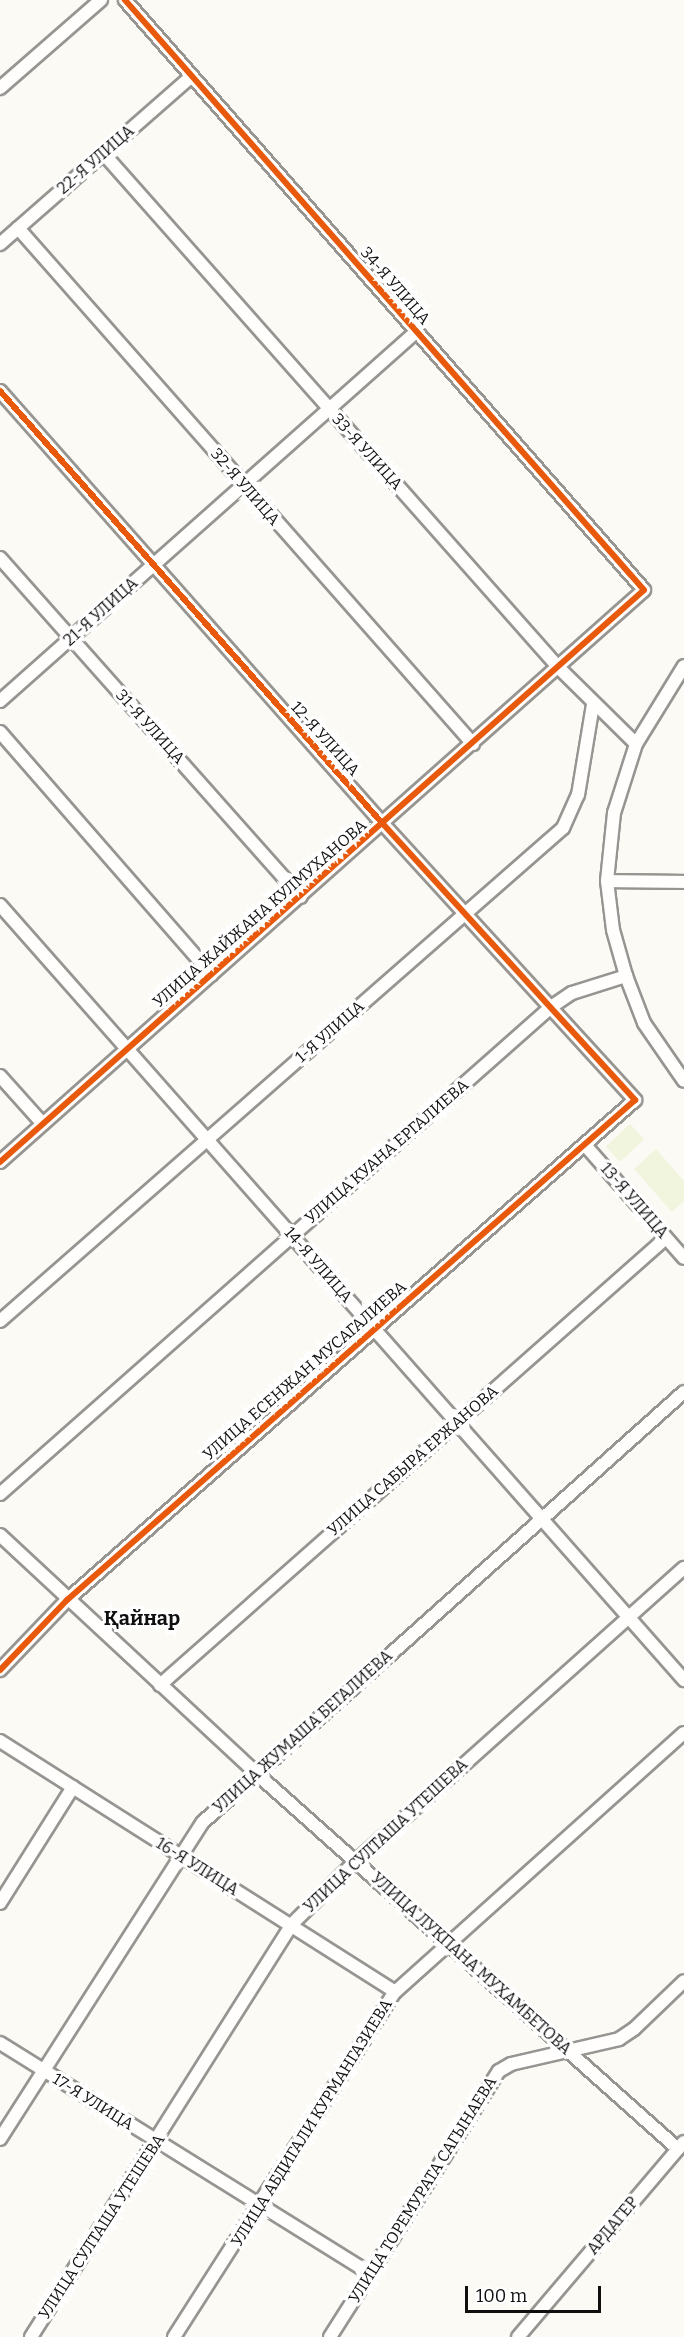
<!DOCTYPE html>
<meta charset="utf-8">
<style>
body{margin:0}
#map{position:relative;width:684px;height:2337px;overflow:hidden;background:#fcfaf4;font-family:Bitter,serif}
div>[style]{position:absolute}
.pitch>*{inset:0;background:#f1f5dd;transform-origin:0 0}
.roads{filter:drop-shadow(2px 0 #969592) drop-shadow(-2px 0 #969592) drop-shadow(0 2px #969592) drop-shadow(0 -2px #969592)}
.minor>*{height:12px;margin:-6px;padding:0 6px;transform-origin:6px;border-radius:6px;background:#fffefd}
.cycleway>*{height:6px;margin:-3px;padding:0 3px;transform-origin:3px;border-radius:3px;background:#e8590c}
span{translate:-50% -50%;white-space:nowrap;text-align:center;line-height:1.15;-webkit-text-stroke:6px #fff;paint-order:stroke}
.street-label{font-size:16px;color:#0f0f0f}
.quarter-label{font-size:20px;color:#0f0f0f;font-weight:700}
.scale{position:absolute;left:465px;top:2286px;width:136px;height:27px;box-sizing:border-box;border:3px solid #0f0f0f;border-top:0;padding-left:8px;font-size:18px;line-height:21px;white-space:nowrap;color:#0f0f0f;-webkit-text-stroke:4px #fff;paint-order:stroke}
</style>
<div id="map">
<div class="pitch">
<i style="left:630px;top:1124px;width:21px;height:33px;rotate:47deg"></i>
<i style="clip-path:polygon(656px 1149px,684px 1181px,684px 1201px,672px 1212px,634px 1169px)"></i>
</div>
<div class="roads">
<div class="minor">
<i style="left:0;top:88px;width:134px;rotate:-41.1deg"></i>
<i style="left:103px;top:153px;width:688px;rotate:48.48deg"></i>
<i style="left:559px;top:668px;width:108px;rotate:44.6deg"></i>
<i style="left:18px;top:228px;width:688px;rotate:48.59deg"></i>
<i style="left:0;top:244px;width:255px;rotate:-41.2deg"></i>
<i style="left:0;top:391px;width:578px;rotate:48.51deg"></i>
<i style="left:383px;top:824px;width:374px;rotate:47.6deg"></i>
<i style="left:635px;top:1100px;width:757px;rotate:138.64deg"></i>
<i style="left:67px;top:1600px;width:97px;rotate:133.7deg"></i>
<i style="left:0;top:558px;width:453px;rotate:48.4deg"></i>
<i style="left:684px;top:666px;width:92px;rotate:121.6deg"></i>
<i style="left:636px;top:744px;width:72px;rotate:107.7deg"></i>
<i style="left:614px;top:813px;width:68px;rotate:95.9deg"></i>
<i style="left:607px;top:881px;width:49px;rotate:83deg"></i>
<i style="left:613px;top:930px;width:48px;rotate:74.2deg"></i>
<i style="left:626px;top:976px;width:50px;rotate:69deg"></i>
<i style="left:644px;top:1023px;width:70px;rotate:55.4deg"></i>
<i style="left:0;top:701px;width:557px;rotate:-41.58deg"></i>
<i style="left:0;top:732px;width:322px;rotate:48.9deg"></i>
<i style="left:607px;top:881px;width:77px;rotate:0.7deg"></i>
<i style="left:0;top:905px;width:1034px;rotate:48.57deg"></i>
<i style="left:0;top:1076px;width:64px;rotate:48.1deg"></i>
<i style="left:585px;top:1145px;width:150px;rotate:48.8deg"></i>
<i style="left:0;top:1162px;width:861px;rotate:-41.61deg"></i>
<i style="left:644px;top:590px;width:786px;rotate:-131.34deg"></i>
<i style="left:0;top:1321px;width:748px;rotate:-41.21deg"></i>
<i style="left:563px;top:828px;width:36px;rotate:-66deg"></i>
<i style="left:578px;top:795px;width:92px;rotate:-80.6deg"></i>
<i style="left:0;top:1494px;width:735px;rotate:-41.47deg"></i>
<i style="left:551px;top:1007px;width:25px;rotate:-34deg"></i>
<i style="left:572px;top:993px;width:57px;rotate:-17.5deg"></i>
<i style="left:0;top:1535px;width:350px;rotate:42.9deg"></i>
<i style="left:256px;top:1773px;width:565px;rotate:41.7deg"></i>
<i style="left:160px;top:1685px;width:675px;rotate:-41.46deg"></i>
<i style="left:0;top:1741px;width:468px;rotate:32.4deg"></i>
<i style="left:0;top:1903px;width:137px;rotate:-57.8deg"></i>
<i style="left:0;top:2043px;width:436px;rotate:31.9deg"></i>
<i style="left:0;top:2139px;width:376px;rotate:-57.4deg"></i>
<i style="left:203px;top:1822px;width:645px;rotate:-41.8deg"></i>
<i style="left:31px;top:2337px;width:487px;rotate:-57.7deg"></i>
<i style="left:291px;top:1925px;width:91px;rotate:-44.6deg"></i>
<i style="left:356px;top:1861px;width:440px;rotate:-41.8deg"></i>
<i style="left:174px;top:2337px;width:410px;rotate:-57.4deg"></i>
<i style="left:395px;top:1992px;width:388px;rotate:-41.9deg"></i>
<i style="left:330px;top:2337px;width:315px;rotate:-57.6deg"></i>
<i style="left:499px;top:2071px;width:14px;rotate:-30deg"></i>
<i style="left:511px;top:2064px;width:111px;rotate:-13deg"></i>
<i style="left:619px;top:2039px;width:18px;rotate:-34deg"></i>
<i style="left:634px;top:2029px;width:69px;rotate:-43.8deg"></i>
<i style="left:518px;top:2337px;width:256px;rotate:-49.6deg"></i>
</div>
</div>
<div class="cycleway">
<i style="left:0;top:391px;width:578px;rotate:48.51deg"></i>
<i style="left:383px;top:824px;width:374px;rotate:47.6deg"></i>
<i style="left:635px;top:1100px;width:757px;rotate:138.64deg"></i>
<i style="left:67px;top:1600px;width:97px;rotate:133.7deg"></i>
<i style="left:0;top:1162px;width:861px;rotate:-41.61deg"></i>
<i style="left:644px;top:590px;width:786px;rotate:-131.34deg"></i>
</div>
<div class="street-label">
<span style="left:96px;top:160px;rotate:-41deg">22-Я УЛИЦА</span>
<span style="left:395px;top:286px;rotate:49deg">34-Я УЛИЦА</span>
<span style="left:367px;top:452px;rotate:48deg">33-Я УЛИЦА</span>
<span style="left:245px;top:487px;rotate:49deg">32-Я УЛИЦА</span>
<span style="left:101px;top:612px;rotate:-42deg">21-Я УЛИЦА</span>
<span style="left:150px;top:727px;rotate:48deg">31-Я УЛИЦА</span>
<span style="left:325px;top:739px;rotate:48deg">12-Я УЛИЦА</span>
<span style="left:260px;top:914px;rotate:-41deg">УЛИЦА ЖАЙЖАНА КУЛМУХАНОВА</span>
<span style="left:330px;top:1032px;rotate:-41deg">1-Я УЛИЦА</span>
<span style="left:387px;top:1152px;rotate:-41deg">УЛИЦА КУАНА ЕРГАЛИЕВА</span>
<span style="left:634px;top:1201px;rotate:49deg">13-Я УЛИЦА</span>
<span style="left:318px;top:1265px;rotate:49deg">14-Я УЛИЦА</span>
<span style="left:305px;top:1371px;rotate:-41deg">УЛИЦА ЕСЕНЖАН МУСАГАЛИЕВА</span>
<span style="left:413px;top:1461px;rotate:-41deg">УЛИЦА САБЫРА ЕРЖАНОВА</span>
<span style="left:303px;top:1732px;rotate:-42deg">УЛИЦА ЖУМАША БЕГАЛИЕВА</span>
<span style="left:386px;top:1836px;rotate:-43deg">УЛИЦА СУЛТАША УТЕШЕВА</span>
<span style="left:197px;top:1867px;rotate:32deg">16-Я УЛИЦА</span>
<span style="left:471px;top:1964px;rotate:42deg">УЛИЦА ЛУКПАНА МУХАМБЕТОВА</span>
<span style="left:93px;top:2102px;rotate:32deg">17-Я УЛИЦА</span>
<span style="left:312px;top:2123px;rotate:-58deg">УЛИЦА АБДИГАЛИ КУРМАНГАЗИЕВА</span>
<span style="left:423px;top:2190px;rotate:-58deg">УЛИЦА ТОРЕМУРАТА САГЫНАЕВА</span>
<span style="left:613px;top:2226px;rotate:-50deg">АРДАГЕР</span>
<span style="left:102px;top:2227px;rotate:-57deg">УЛИЦА СУЛТАША УТЕШЕВА</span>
</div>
<div class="quarter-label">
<span style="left:142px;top:1618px">Қайнар</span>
</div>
<div class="scale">100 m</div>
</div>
